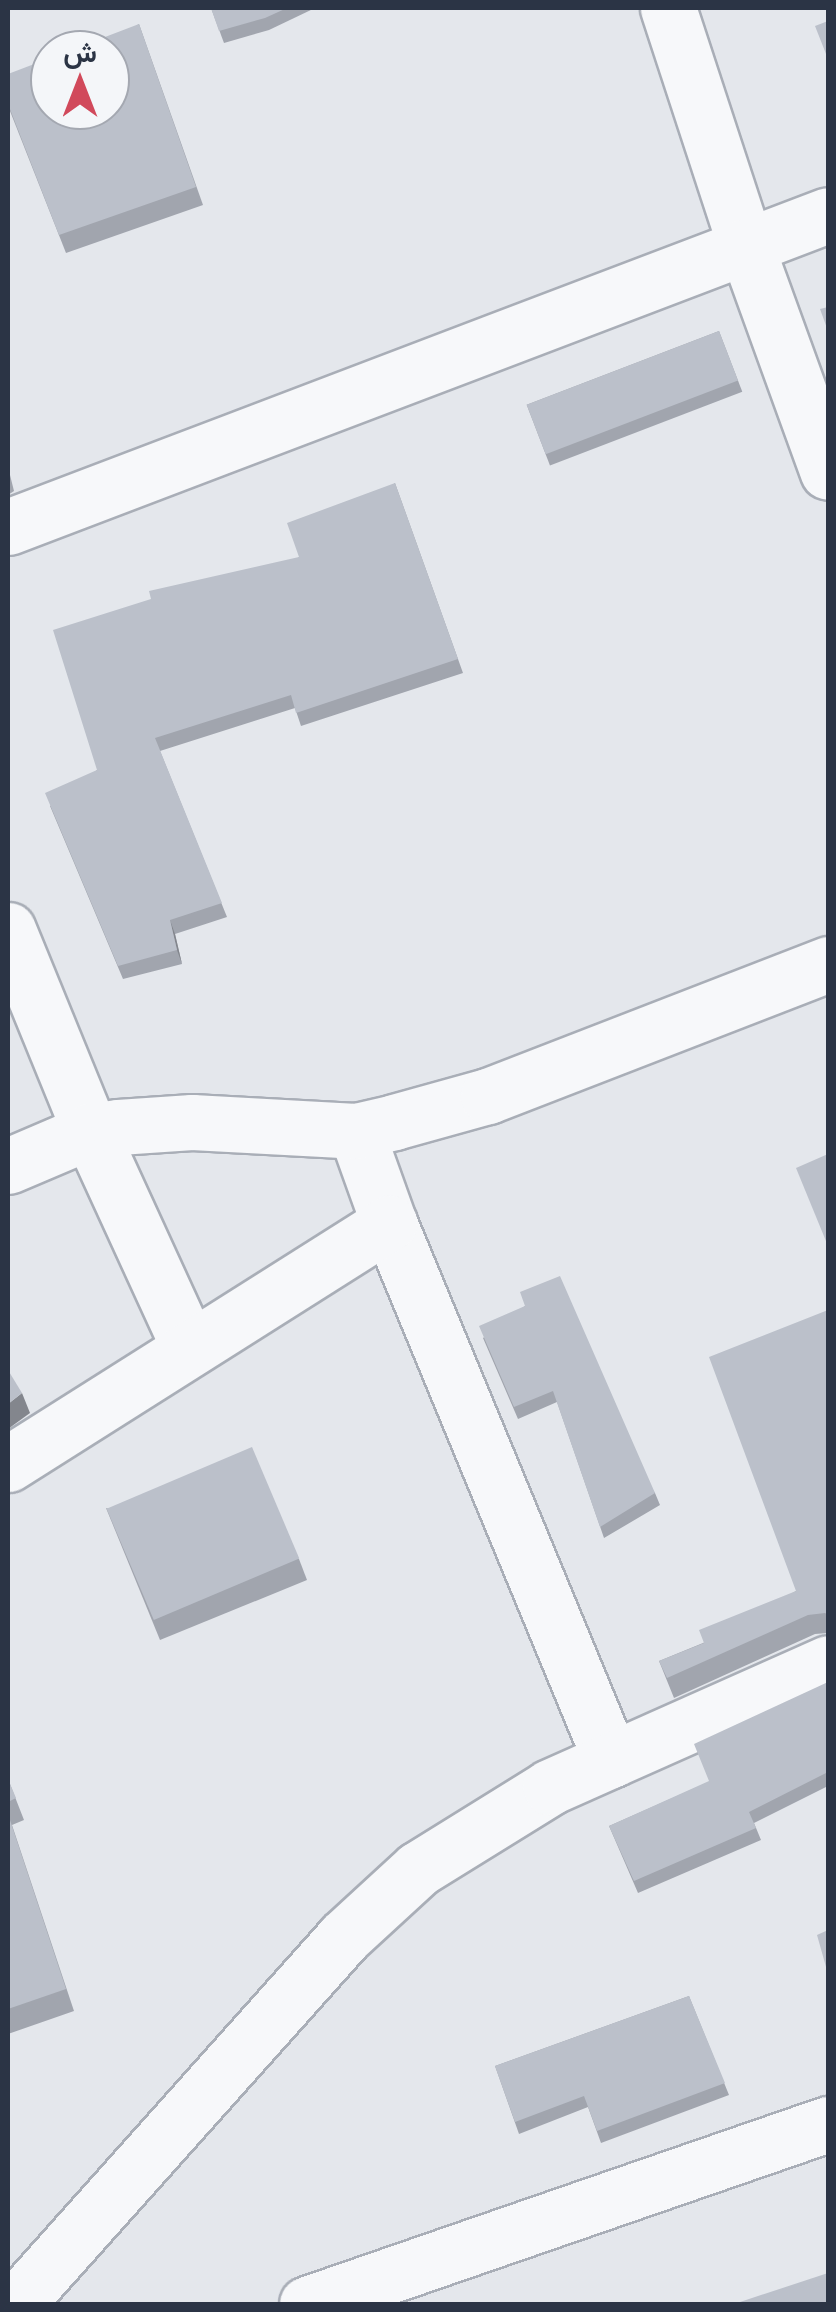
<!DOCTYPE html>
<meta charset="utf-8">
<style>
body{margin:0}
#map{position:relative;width:836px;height:2312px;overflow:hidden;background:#e4e7ec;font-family:"Titillium Web",Vazirmatn,sans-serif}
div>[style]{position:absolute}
.roads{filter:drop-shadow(2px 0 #a9aeb7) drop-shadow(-2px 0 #a9aeb7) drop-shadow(0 2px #a9aeb7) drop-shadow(0 -2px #a9aeb7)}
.minor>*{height:55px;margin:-27.5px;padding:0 27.5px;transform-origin:27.5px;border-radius:27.5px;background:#f7f8fa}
.wall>*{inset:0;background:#a1a5ae;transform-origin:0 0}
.shaded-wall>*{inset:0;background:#83868d}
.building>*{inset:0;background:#bbc0ca;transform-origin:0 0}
span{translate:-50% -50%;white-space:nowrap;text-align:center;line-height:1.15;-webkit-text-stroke:8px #f4f6f9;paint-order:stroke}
.frame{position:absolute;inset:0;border:10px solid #2b3445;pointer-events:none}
.north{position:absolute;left:30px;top:30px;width:100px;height:100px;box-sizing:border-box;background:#f4f6f9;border:2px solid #a4a8b1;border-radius:50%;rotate:0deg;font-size:28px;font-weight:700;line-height:40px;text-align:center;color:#2b3445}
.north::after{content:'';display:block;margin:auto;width:35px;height:45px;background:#d1495b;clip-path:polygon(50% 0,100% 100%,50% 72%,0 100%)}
</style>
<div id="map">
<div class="roads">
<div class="minor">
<i style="left:668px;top:8px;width:250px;rotate:71.9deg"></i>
<i style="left:746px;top:246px;width:240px;rotate:70.1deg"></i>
<i style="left:8px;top:527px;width:877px;rotate:-20.83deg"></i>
<i style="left:8px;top:930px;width:217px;rotate:67.8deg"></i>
<i style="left:90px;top:1131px;width:238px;rotate:65.4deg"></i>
<i style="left:356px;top:1131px;width:98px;rotate:70.3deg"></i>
<i style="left:389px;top:1223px;width:581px;rotate:67.54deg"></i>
<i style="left:8px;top:1166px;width:89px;rotate:-23.1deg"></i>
<i style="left:90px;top:1131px;width:28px;rotate:-8deg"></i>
<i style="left:118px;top:1127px;width:74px;rotate:-3.9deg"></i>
<i style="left:192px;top:1122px;width:164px;rotate:3.1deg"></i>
<i style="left:356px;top:1131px;width:39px;rotate:-13deg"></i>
<i style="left:394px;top:1122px;width:98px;rotate:-15.5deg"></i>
<i style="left:488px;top:1096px;width:365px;rotate:-21.2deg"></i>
<i style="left:8px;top:1464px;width:451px;rotate:-32.3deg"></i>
<i style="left:16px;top:2304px;width:491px;rotate:-48.2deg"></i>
<i style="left:343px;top:1938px;width:102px;rotate:-42.6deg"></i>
<i style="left:418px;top:1869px;width:155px;rotate:-31.8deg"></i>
<i style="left:550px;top:1787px;width:304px;rotate:-24deg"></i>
<i style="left:307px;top:2304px;width:551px;rotate:-19.06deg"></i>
</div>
</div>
<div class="wall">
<i style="clip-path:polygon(211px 8px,312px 8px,313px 9px,269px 30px,224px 43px)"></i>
<i style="clip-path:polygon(139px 24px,203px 205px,66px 253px,8px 106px)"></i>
<i style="left:719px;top:331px;width:65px;height:206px;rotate:69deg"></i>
<i style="clip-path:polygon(8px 467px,14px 491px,8px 495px)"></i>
<i style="clip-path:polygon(395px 483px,463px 673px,301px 726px,295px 708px,160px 751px,227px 917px,175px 934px,182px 964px,123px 979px,50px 806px,97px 770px,299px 557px)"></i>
<i style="clip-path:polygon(525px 1306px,655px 1493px,660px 1505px,604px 1538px,557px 1402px,518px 1419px,483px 1338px)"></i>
<i style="clip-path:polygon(828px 1310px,828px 1633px,815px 1634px,674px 1698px,659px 1661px,703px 1643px,796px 1591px)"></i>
<i style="clip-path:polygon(106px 1508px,299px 1559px,307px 1580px,160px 1640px)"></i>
<i style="clip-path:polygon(828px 1682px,828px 1786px,754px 1823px,761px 1840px,638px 1893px,609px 1826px,709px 1782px)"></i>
<i style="clip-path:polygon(8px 1779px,24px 1820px,12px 1825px,74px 2011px,8px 2034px)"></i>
<i style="clip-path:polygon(689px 1996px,729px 2095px,601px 2143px,588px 2107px,519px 2134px,495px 2066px)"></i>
</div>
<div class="shaded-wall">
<i style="clip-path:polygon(170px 920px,175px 934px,182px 964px,177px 950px)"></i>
<i style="clip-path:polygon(22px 1393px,30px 1413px,8px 1429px,8px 1404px)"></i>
</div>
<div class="building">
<i style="clip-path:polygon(211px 8px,287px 8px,265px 18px,219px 31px)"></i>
<i style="clip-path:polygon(828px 21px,828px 59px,815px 26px)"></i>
<i style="clip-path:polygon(139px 24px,196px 187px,59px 235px,8px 104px,8px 74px,50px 58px,50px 110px,110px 110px,110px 50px,71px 50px)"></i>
<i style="clip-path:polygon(828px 307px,828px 331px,820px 309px)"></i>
<i style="left:719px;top:331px;width:53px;height:206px;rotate:69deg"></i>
<i style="clip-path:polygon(395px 483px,458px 659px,296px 713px,291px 695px,155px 738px,222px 903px,170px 920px,177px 950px,118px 966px,45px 793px,97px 770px,53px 630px,151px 599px,149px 591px,299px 557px,287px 523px)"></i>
<i style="clip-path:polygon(828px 1154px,828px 1246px,796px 1168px)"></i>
<i style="clip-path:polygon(560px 1276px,655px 1493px,600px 1527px,553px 1391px,514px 1407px,479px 1326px,525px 1306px,520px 1292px)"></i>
<i style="clip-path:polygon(828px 1310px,828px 1615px,825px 1613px,808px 1615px,667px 1678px,659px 1661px,704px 1643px,699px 1630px,796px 1591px,709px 1357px)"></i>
<i style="clip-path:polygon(8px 1370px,22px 1393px,8px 1404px)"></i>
<i style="left:252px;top:1447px;width:121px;height:158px;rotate:67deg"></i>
<i style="clip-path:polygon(828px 1682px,828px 1772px,749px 1812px,756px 1828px,634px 1881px,609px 1826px,709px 1781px,694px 1744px)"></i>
<i style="clip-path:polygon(8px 1779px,16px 1798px,8px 1802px)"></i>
<i style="clip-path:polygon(8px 1814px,66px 1989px,8px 2009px)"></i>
<i style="clip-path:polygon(828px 1930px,828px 1974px,817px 1935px)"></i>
<i style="clip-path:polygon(689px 1996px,725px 2083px,597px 2131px,584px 2096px,515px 2122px,495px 2066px)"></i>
<i style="clip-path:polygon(828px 2273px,828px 2304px,734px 2304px)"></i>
</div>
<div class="frame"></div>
<div class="north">ش</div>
</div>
